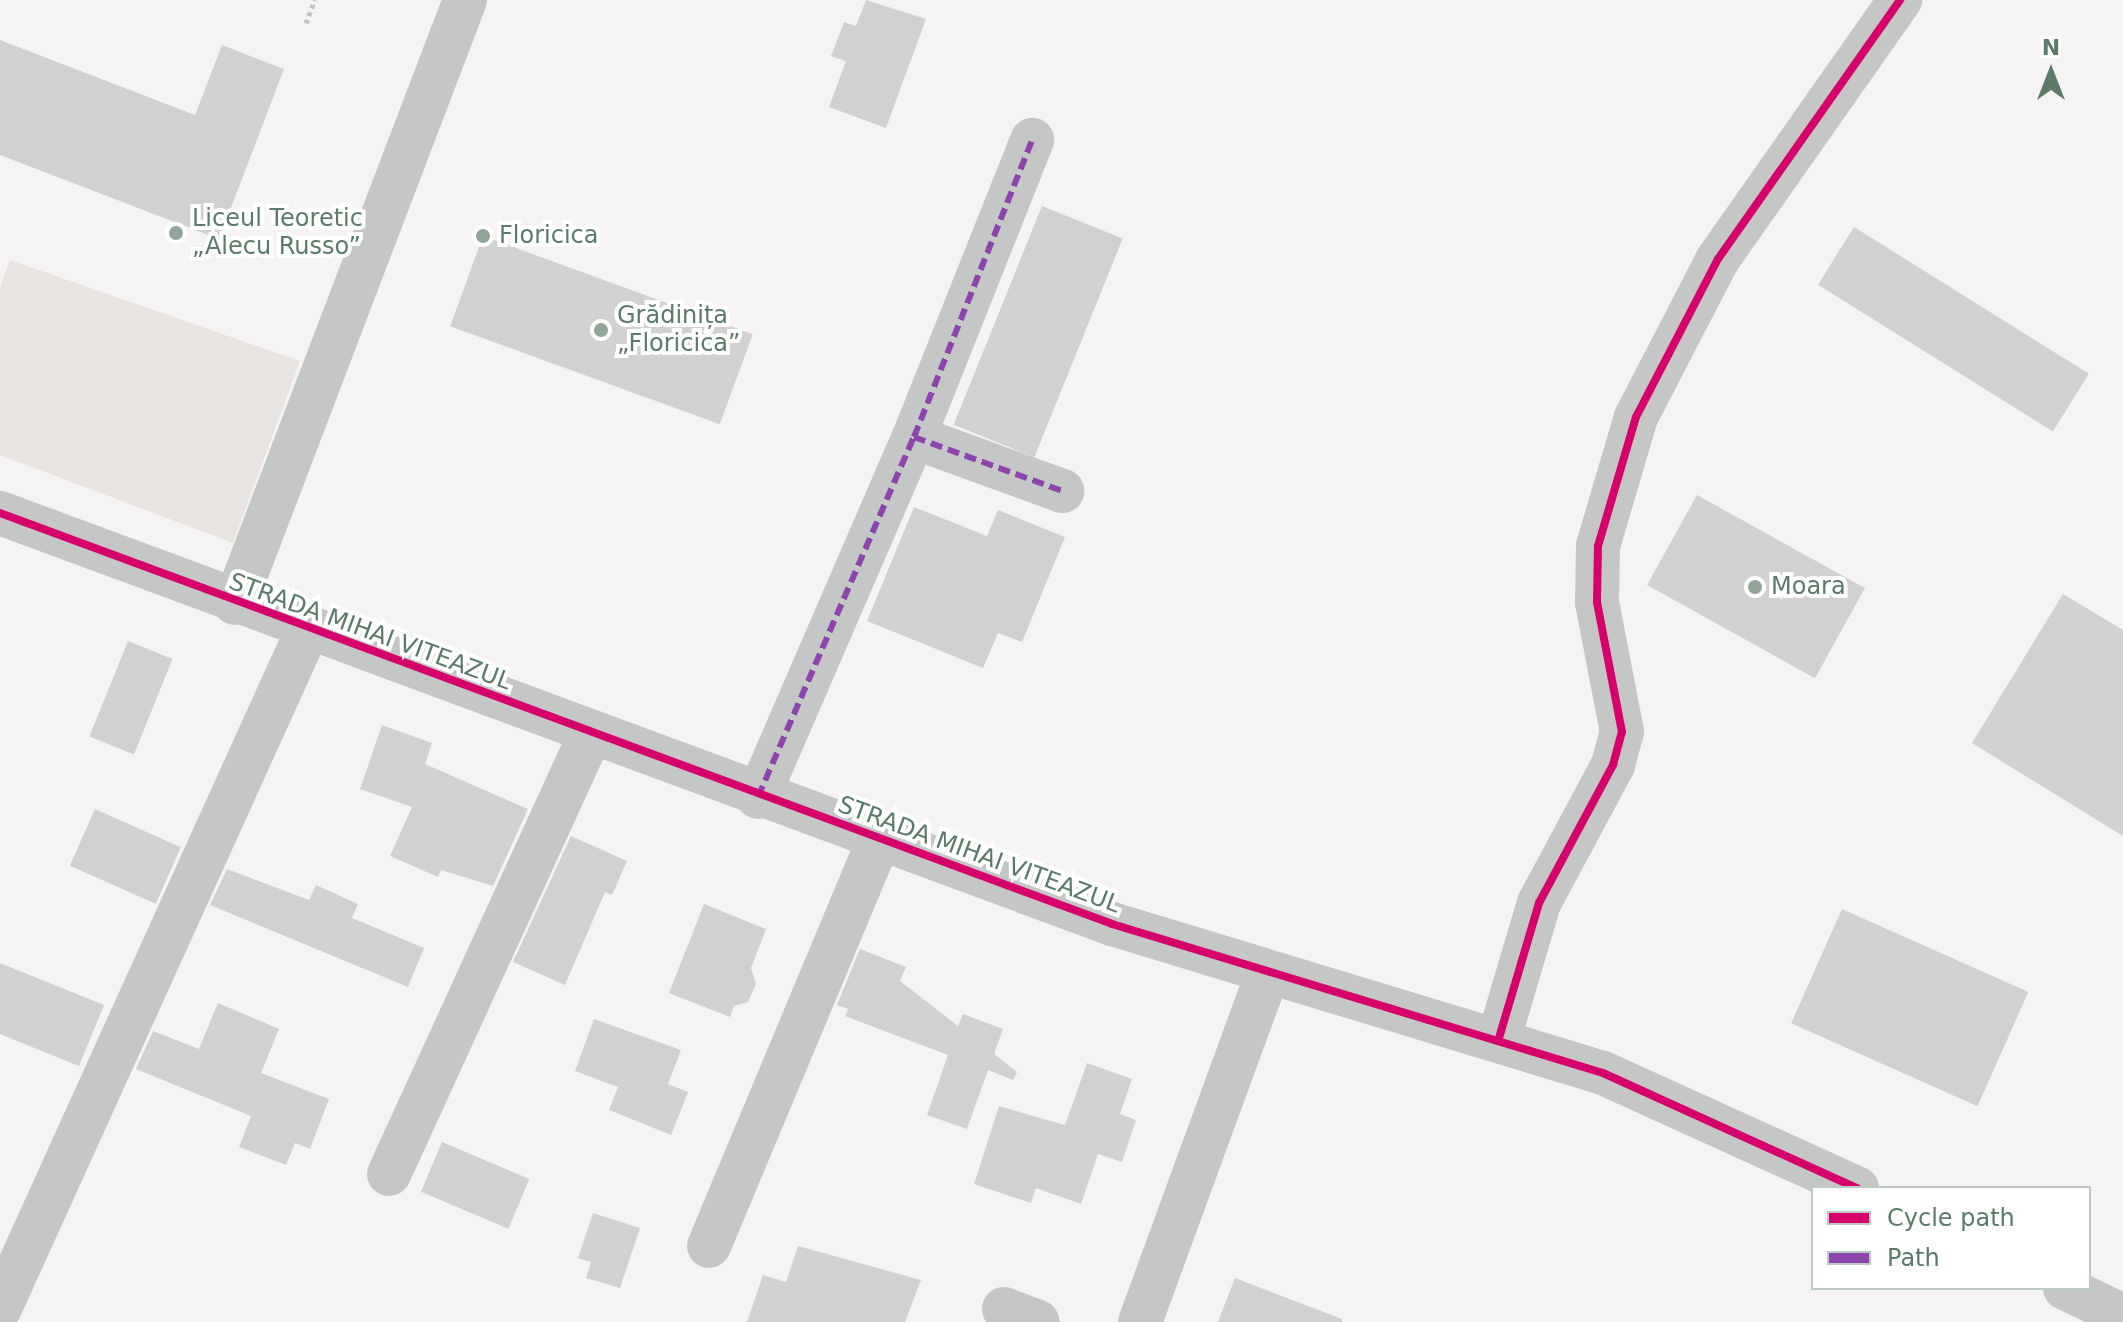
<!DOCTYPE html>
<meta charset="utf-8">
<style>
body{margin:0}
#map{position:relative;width:2123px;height:1322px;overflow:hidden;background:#f6f3f4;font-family:"DejaVu Sans",sans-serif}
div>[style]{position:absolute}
.green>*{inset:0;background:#e8e4e1}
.building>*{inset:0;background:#d0d1d0;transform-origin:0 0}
.path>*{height:5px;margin-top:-2.5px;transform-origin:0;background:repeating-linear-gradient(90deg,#c2c4c3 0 4px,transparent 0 8px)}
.minor>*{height:44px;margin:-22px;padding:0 22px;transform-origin:22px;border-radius:22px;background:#c4c7c5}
.quiet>*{height:6px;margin-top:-3px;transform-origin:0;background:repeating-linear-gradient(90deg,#8e44ad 0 12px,transparent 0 18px)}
.cycleway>*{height:8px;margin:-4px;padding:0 4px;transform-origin:4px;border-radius:4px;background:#d6006c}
.dots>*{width:22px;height:22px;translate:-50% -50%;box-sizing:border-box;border:4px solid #fff;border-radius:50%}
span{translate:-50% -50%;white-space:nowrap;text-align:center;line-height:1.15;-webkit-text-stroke:8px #fff;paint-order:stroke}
.poi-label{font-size:24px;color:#5b7a67}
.left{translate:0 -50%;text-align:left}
.street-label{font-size:24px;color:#5b7a67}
.legend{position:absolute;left:1811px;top:1186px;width:280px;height:104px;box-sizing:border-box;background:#fff;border:2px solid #bdcac2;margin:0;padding:10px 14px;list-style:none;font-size:24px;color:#5b7a67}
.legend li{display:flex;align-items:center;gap:16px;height:40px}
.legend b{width:40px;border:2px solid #bdcac2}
.north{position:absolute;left:2011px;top:32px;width:80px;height:80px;-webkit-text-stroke:6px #fff;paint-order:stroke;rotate:0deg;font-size:22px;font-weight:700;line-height:32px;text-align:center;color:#5b7a67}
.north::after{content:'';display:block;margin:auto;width:28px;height:36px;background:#5b7a67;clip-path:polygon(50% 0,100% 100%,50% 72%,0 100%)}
</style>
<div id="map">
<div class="green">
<i style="clip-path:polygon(10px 260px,300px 361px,233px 543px,0 455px,0 288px)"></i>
</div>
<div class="building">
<i style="clip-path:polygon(866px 0,926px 19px,886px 128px,829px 107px,846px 61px,831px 56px,844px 22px,856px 26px)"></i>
<i style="clip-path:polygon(0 40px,195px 115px,222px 45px,284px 69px,219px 239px,0 155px)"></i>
<i style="left:1042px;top:206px;width:87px;height:236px;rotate:22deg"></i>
<i style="left:1854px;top:227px;width:277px;height:68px;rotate:32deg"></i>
<i style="left:483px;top:236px;width:287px;height:96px;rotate:20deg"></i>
<i style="left:1697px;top:495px;width:192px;height:103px;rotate:29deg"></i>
<i style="clip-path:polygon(914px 507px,987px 536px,998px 510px,1065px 537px,1022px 642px,998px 633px,983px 668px,867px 621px)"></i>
<i style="clip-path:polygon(2063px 594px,2123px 630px,2123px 836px,1972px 743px)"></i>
<i style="left:128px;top:641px;width:48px;height:103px;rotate:22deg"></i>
<i style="clip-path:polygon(382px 725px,432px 743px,425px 764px,528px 809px,493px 886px,441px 870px,438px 877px,390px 856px,412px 807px,360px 789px)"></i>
<i style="left:95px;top:809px;width:94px;height:62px;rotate:24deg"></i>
<i style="clip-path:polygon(571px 836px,627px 861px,612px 895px,605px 892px,565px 985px,513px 962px)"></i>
<i style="clip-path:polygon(227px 869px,309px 900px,316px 885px,358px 904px,352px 918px,424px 948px,408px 987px,210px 905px)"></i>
<i style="clip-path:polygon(704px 904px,766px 929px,751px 968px,756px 984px,748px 1002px,734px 1006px,730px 1017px,669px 993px)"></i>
<i style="left:1842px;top:909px;width:204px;height:125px;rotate:24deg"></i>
<i style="clip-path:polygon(860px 949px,906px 967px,900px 981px,958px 1026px,963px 1014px,1003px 1029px,994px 1054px,1017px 1072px,1013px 1080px,988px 1070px,967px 1129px,927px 1115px,948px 1055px,845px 1016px,848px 1009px,837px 1005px)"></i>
<i style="clip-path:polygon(0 963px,104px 1005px,79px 1066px,0 1034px)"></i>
<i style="clip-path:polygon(218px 1003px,279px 1029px,261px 1073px,329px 1099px,310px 1149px,295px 1143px,286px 1165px,239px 1147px,251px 1116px,136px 1069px,153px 1031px,199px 1049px)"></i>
<i style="clip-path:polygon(594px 1019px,681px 1050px,668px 1084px,688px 1092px,671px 1135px,609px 1110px,618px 1087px,575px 1071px)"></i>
<i style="clip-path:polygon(1087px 1063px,1132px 1079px,1120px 1114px,1136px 1120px,1122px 1162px,1098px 1154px,1081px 1204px,1036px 1188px,1031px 1203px,974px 1184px,999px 1106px,1065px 1125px)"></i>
<i style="left:442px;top:1142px;width:95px;height:54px;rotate:23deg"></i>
<i style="clip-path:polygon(593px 1213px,640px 1228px,620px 1288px,586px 1278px,591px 1262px,578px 1258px)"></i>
<i style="clip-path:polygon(798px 1246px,921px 1280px,905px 1322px,747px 1322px,763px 1275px,786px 1282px)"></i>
<i style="clip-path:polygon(1235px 1278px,1342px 1319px,1342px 1322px,1218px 1322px)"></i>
</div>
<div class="path">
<i style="left:306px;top:23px;width:25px;rotate:-69deg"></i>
</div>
<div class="minor">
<i style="left:914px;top:437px;width:158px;rotate:20deg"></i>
<i style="left:0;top:513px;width:1186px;rotate:20.28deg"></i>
<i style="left:1112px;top:924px;width:513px;rotate:16.88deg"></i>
<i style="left:1603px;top:1073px;width:279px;rotate:24.4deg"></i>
<i style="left:235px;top:603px;width:645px;rotate:-69.12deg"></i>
<i style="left:758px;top:797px;width:392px;rotate:-66.6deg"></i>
<i style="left:914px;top:437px;width:320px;rotate:-68.3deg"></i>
<i style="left:1499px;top:1038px;width:141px;rotate:-73.5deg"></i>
<i style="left:1539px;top:903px;width:157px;rotate:-61.8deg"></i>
<i style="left:1613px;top:765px;width:34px;rotate:-75deg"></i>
<i style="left:1622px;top:732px;width:132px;rotate:-100.9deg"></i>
<i style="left:1597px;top:602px;width:56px;rotate:-89deg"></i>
<i style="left:1598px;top:546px;width:134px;rotate:-73.6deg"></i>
<i style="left:1636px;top:417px;width:178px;rotate:-62.6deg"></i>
<i style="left:1718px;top:259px;width:317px;rotate:-54.9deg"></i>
<i style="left:389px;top:1174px;width:484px;rotate:-65.4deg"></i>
<i style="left:709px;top:1246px;width:440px;rotate:-67.3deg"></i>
<i style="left:2065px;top:1288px;width:64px;rotate:25.8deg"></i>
<i style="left:0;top:1308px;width:746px;rotate:-65.6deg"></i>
<i style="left:1004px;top:1309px;width:36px;rotate:21deg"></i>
<i style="left:1140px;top:1322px;width:372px;rotate:-69.9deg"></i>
</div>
<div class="quiet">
<i style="left:914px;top:437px;width:158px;rotate:20deg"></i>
<i style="left:758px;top:797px;width:392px;rotate:-66.6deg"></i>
<i style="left:914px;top:437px;width:320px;rotate:-68.3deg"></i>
</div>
<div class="cycleway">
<i style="left:0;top:513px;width:1186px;rotate:20.28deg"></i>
<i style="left:1112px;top:924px;width:513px;rotate:16.88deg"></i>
<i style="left:1603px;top:1073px;width:279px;rotate:24.4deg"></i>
<i style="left:1499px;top:1038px;width:141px;rotate:-73.5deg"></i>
<i style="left:1539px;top:903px;width:157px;rotate:-61.8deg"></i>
<i style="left:1613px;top:765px;width:34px;rotate:-75deg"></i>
<i style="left:1622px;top:732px;width:132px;rotate:-100.9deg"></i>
<i style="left:1597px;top:602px;width:56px;rotate:-89deg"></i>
<i style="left:1598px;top:546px;width:134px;rotate:-73.6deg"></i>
<i style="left:1636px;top:417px;width:178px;rotate:-62.6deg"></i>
<i style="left:1718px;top:259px;width:317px;rotate:-54.9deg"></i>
</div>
<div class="dots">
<i style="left:176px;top:233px;background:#91a498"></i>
<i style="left:483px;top:236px;background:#91a498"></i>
<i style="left:601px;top:330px;background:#91a498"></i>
<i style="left:1755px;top:587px;background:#91a498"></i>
</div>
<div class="poi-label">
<span class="left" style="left:192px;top:233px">Liceul Teoretic<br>„Alecu Russo”</span>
<span class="left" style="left:499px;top:236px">Floricica</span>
<span class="left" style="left:617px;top:330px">Grădinița<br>„Floricica”</span>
<span class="left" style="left:1771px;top:587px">Moara</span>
</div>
<div class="street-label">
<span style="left:370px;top:632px;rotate:20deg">STRADA MIHAI VITEAZUL</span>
<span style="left:979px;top:855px;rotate:20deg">STRADA MIHAI VITEAZUL</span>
</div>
<ul class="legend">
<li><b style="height:10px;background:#d6006c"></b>Cycle path</li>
<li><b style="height:10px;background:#8e44ad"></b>Path</li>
</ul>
<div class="north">N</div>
</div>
